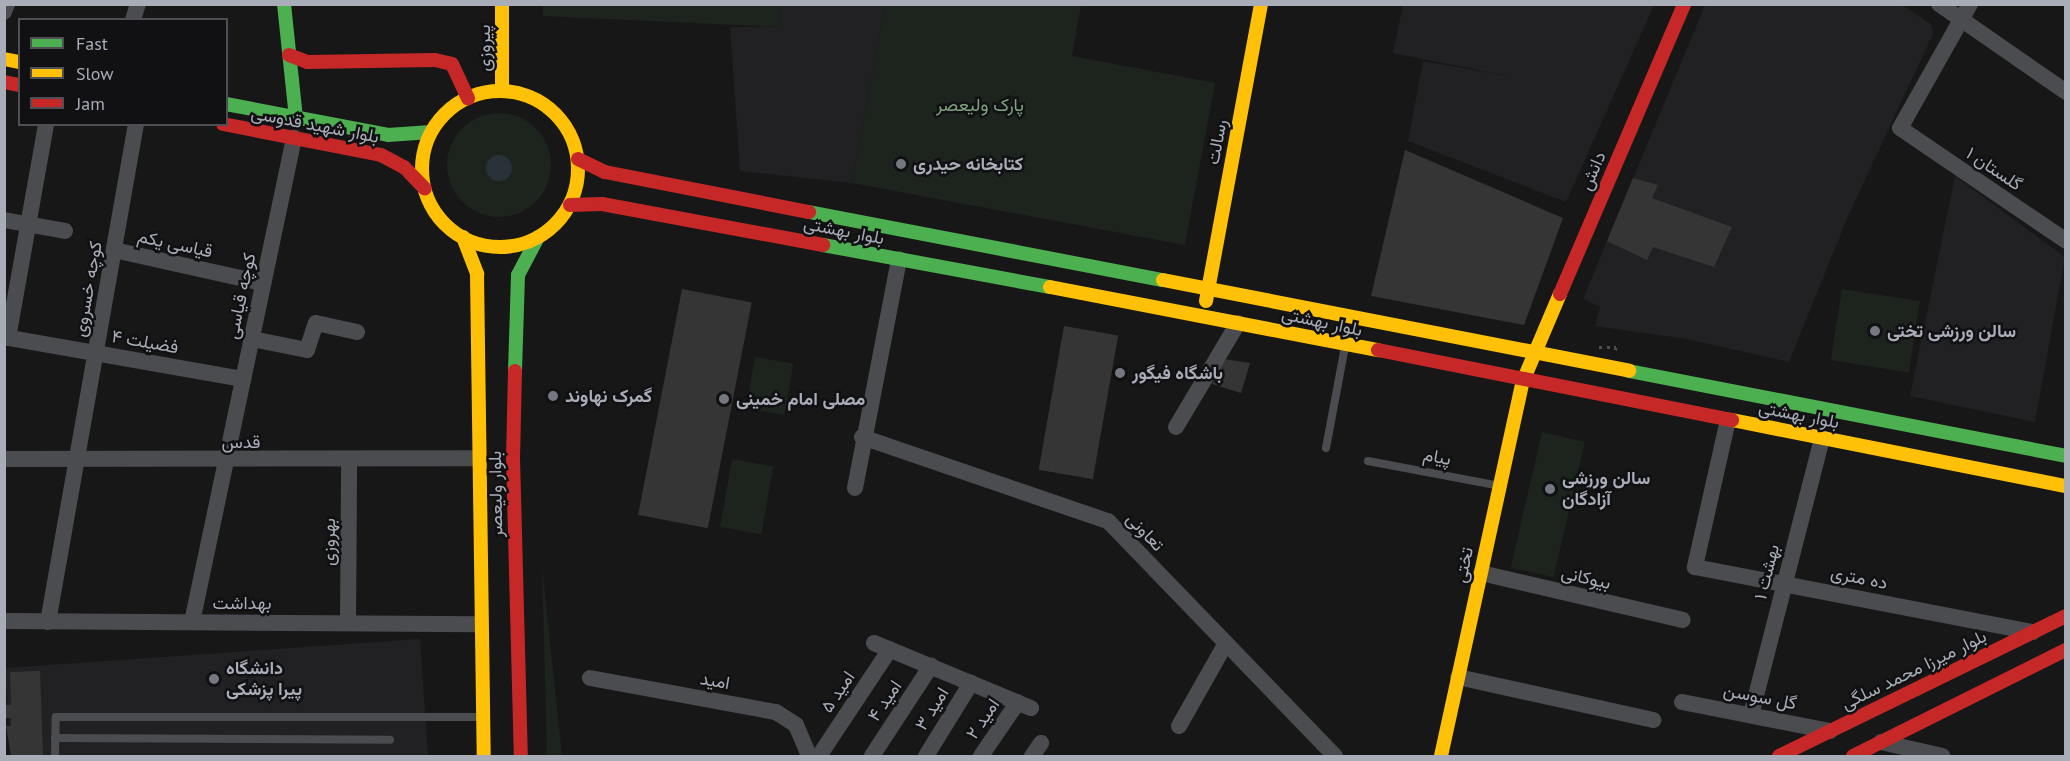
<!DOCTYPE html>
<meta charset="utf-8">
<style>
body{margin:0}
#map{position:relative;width:2070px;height:761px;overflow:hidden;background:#171717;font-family:"PT Sans",Vazirmatn,sans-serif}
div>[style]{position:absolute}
.built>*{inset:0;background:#212123;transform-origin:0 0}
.green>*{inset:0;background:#1d241e;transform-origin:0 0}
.round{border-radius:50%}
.water>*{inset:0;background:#2a3239}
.building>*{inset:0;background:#353536;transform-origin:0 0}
.path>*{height:3px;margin-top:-1.5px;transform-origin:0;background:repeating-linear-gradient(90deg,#4d4e52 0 3px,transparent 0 7.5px)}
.lane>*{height:8px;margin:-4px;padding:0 4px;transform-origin:4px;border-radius:4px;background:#4b4c50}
.street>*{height:16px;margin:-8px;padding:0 8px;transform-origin:8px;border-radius:8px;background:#4b4c50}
.fast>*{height:14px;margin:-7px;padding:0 7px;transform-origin:7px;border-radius:7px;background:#4caf50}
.slow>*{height:14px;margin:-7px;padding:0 7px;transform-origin:7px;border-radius:7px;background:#ffc107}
.slow>.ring{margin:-7px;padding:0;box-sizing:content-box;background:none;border:14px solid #ffc107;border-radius:50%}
.jam>*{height:14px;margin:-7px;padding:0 7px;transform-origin:7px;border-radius:7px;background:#c62828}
.dots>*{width:16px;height:16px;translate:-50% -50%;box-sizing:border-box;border:3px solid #111113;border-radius:50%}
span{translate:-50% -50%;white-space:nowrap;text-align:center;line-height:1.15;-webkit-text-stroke:5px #111113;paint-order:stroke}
.street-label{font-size:18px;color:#a8adb8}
.park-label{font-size:18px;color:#7fa381}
.poi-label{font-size:18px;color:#a8adb8;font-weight:700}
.left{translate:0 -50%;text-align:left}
.frame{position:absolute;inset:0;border:6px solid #a8adb8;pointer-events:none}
.legend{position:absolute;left:18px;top:18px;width:210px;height:108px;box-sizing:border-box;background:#111113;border:2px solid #4d4f55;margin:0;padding:8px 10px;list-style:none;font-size:18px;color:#a8adb8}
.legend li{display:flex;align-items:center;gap:12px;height:30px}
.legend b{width:30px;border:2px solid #4d4f55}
</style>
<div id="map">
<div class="built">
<i style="clip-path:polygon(779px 5px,885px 5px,852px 183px,740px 171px,730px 27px,780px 27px)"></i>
<i style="clip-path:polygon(1403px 5px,1654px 5px,1566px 202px,1408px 141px,1423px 61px,1513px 77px,1393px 53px)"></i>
<i style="clip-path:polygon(1705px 5px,1902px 5px,1931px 24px,1933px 34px,1848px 216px,1789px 362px,1687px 339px,1595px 326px,1600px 307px,1583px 299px)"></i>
<i style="clip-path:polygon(1955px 176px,2065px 257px,2035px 422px,1910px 396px)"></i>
<i style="left:420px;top:639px;width:117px;height:416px;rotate:86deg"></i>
</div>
<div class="green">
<i style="clip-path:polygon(543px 5px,779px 5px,780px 27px,543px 16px)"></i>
<i style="clip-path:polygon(885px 5px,1081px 5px,1072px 56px,1215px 83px,1185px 245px,852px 183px)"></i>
<i class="round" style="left:447px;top:113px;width:104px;height:104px"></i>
<i style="left:1842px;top:289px;width:79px;height:72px;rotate:9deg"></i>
<i style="left:755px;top:357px;width:39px;height:52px;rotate:10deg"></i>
<i style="left:1542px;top:432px;width:44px;height:139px;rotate:13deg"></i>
<i style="left:732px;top:459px;width:42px;height:69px;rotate:10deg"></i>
<i style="clip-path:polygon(542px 566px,562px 756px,547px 756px)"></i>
</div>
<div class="water">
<i class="round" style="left:486px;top:155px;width:26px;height:26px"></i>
</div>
<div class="building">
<i style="clip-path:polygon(1405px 150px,1563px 218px,1524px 325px,1371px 296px)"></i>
<i style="clip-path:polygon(1633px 178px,1658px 185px,1652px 198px,1732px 227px,1714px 267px,1653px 247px,1647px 260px,1607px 241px)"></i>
<i style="left:682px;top:289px;width:71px;height:230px;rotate:11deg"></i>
<i style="left:1064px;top:326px;width:55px;height:146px;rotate:10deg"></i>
<i style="clip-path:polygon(1224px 359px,1250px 363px,1241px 393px,1212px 384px)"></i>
<i style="clip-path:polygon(40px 671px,43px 756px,11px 756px,6px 726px,11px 726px,11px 718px,6px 718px,6px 705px,11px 705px,10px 672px)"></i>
</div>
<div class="path">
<i style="left:1599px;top:347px;width:17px"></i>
<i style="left:1616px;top:347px;width:4px;rotate:104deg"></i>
</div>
<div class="lane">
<i style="left:1326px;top:448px;width:104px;rotate:-79.4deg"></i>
<i style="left:1368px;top:461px;width:134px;rotate:10.7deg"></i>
<i style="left:55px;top:738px;width:335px;rotate:0.3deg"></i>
<i style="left:55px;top:756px;width:39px;rotate:-89deg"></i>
<i style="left:56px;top:717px;width:426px"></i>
</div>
<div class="street">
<i style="left:1939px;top:4px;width:155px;rotate:34.7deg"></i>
<i style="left:1970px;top:4px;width:142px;rotate:119.4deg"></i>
<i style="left:1900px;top:128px;width:201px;rotate:34.2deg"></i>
<i style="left:4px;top:12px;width:9px;rotate:-69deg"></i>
<i style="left:133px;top:20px;width:17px;rotate:-73deg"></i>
<i style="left:4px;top:220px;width:62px;rotate:10.2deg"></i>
<i style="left:114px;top:250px;width:153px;rotate:12.5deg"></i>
<i style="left:4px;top:337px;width:243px;rotate:10deg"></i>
<i style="left:8px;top:338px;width:217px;rotate:-79.9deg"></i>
<i style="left:252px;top:339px;width:56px;rotate:11.3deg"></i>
<i style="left:307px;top:350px;width:28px;rotate:-72deg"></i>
<i style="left:316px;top:323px;width:42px;rotate:12.4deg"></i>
<i style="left:1728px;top:420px;width:151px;rotate:102.7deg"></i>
<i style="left:1695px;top:567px;width:344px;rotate:10.9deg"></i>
<i style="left:1176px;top:427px;width:121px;rotate:-59.2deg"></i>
<i style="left:862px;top:437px;width:260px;rotate:18.9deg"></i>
<i style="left:1108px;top:521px;width:327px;rotate:46deg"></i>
<i style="left:4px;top:459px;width:473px;rotate:-0.1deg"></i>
<i style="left:855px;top:488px;width:233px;rotate:-79.1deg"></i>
<i style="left:1481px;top:573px;width:207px;rotate:13.1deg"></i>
<i style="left:4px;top:621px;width:475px;rotate:0.4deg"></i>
<i style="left:48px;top:622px;width:506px;rotate:-79.98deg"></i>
<i style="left:192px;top:622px;width:495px;rotate:-78.1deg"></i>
<i style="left:348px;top:623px;width:162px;rotate:-89.6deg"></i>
<i style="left:874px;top:643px;width:170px;rotate:22.5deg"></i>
<i style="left:1458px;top:677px;width:200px;rotate:12.4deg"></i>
<i style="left:590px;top:678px;width:189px;rotate:10.4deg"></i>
<i style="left:776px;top:712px;width:24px;rotate:33deg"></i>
<i style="left:796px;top:725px;width:34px;rotate:67deg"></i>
<i style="left:1682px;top:702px;width:151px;rotate:11.1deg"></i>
<i style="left:1751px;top:715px;width:286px;rotate:-75.6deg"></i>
<i style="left:1179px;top:726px;width:95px;rotate:-60.5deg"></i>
<i style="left:1881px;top:742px;width:63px;rotate:12.9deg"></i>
<i style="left:819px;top:756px;width:128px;rotate:-56.4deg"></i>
<i style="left:872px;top:756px;width:108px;rotate:-56.8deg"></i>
<i style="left:926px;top:756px;width:86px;rotate:-58.3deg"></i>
<i style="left:981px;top:756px;width:65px;rotate:-55.6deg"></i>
<i style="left:1032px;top:756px;width:16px;rotate:-55deg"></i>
</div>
<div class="fast">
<i style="left:284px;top:4px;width:115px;rotate:84deg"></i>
<i style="left:226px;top:104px;width:165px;rotate:10.8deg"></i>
<i style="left:388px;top:135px;width:43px;rotate:-4deg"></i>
<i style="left:809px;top:212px;width:360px;rotate:10.9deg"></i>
<i style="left:823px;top:245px;width:231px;rotate:10.5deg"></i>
<i style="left:515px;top:371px;width:96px;rotate:-88.2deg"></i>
<i style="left:518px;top:275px;width:43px;rotate:-62.2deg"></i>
<i style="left:1629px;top:371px;width:445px;rotate:11deg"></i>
</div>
<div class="slow">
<i style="left:502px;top:4px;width:87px;rotate:90deg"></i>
<i style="left:4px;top:59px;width:16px;rotate:11deg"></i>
<i class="ring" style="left:422px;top:91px;width:142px;height:142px"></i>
<i style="left:463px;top:237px;width:40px;rotate:69deg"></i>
<i style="left:477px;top:274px;width:482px;rotate:89.2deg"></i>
<i style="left:1163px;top:280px;width:475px;rotate:11deg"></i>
<i style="left:1050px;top:287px;width:334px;rotate:10.9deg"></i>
<i style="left:1206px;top:301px;width:302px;rotate:-79.5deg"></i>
<i style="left:1732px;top:420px;width:340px;rotate:11.2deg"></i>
<i style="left:1441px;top:756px;width:384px;rotate:-77.7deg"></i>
<i style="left:1523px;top:381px;width:95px;rotate:-67deg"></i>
</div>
<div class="jam">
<i style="left:289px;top:55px;width:19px;rotate:21deg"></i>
<i style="left:307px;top:62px;width:128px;rotate:-0.9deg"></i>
<i style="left:435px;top:60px;width:17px;rotate:13deg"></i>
<i style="left:452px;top:64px;width:38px;rotate:65deg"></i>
<i style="left:4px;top:82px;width:16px;rotate:11deg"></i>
<i style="left:223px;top:124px;width:161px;rotate:11.1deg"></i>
<i style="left:381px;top:155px;width:26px;rotate:28deg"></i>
<i style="left:404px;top:167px;width:30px;rotate:46deg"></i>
<i style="left:578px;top:159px;width:30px;rotate:26deg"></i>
<i style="left:605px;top:172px;width:208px;rotate:11.1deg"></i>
<i style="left:570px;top:205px;width:32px;rotate:-2deg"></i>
<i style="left:602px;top:204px;width:225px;rotate:10.5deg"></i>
<i style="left:1560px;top:294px;width:315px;rotate:-66.8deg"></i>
<i style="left:1378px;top:350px;width:361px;rotate:11.2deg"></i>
<i style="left:515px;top:371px;width:86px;rotate:91.3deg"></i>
<i style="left:513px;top:457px;width:299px;rotate:88.5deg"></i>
<i style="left:1779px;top:756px;width:319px;rotate:-26deg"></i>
<i style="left:1853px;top:756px;width:238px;rotate:-26.5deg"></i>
</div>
<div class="dots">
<i style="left:901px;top:164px;background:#757880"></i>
<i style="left:1875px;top:331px;background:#757880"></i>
<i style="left:1120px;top:373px;background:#757880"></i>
<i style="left:553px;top:396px;background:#757880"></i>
<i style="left:724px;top:399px;background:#757880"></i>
<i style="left:1550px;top:489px;background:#757880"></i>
<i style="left:214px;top:679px;background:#757880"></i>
</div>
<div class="street-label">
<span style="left:484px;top:48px;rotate:-90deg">پیروزی</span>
<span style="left:315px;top:125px;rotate:11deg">بلوار شهید قدوسی</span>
<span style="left:1217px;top:142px;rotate:-79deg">رسالت</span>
<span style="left:1994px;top:169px;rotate:34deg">گلستان ۱</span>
<span style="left:1593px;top:171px;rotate:-67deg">دانش</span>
<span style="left:844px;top:231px;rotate:11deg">بلوار بهشتی</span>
<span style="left:175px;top:244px;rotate:12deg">قیاسی یکم</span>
<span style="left:88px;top:289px;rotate:-80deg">کوچه خسروی</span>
<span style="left:241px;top:296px;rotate:-78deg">کوچه قیاسی</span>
<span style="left:1322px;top:322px;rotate:12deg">بلوار بهشتی</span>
<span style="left:145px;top:342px;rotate:10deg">فضیلت ۴</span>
<span style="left:1799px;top:415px;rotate:11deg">بلوار بهشتی</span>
<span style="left:241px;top:442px">قدس</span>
<span style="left:1437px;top:457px;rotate:10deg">پیام</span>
<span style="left:496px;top:494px;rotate:-91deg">بلوار ولیعصر</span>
<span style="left:1145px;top:532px;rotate:46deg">تعاونی</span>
<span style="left:329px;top:542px;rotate:-89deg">بهروزی</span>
<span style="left:1464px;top:565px;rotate:-78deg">تختی</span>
<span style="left:1767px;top:572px;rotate:-76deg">بهشت ۱</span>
<span style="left:1586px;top:578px;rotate:13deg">بیوکانی</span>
<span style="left:1859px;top:578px;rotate:11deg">ده متری</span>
<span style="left:242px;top:603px">بهداشت</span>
<span style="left:1914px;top:670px;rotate:-26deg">بلوار میرزا محمد سلگی</span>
<span style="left:715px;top:681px;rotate:10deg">امید</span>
<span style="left:838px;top:692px;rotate:-56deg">امید ۵</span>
<span style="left:1760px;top:697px;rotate:11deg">گل سوسن</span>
<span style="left:885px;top:701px;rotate:-56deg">امید ۴</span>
<span style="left:932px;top:709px;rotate:-58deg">امید ۳</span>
<span style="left:983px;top:719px;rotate:-56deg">امید ۲</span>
</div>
<div class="park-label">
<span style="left:980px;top:105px">پارک ولیعصر</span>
</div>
<div class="poi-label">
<span class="left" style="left:913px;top:164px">کتابخانه حیدری</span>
<span class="left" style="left:1887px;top:331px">سالن ورزشی تختی</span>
<span class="left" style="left:1132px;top:373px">باشگاه فیگور</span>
<span class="left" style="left:565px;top:396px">گمرک نهاوند</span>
<span class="left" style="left:736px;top:399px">مصلی امام خمینی</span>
<span class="left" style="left:1562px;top:489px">سالن ورزشی<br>آزادگان</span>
<span class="left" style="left:226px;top:679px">دانشگاه<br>پیرا پزشکی</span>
</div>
<div class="frame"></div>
<ul class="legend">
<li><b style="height:8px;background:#4caf50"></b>Fast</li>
<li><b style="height:8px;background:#ffc107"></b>Slow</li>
<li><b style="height:8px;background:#c62828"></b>Jam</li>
</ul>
</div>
